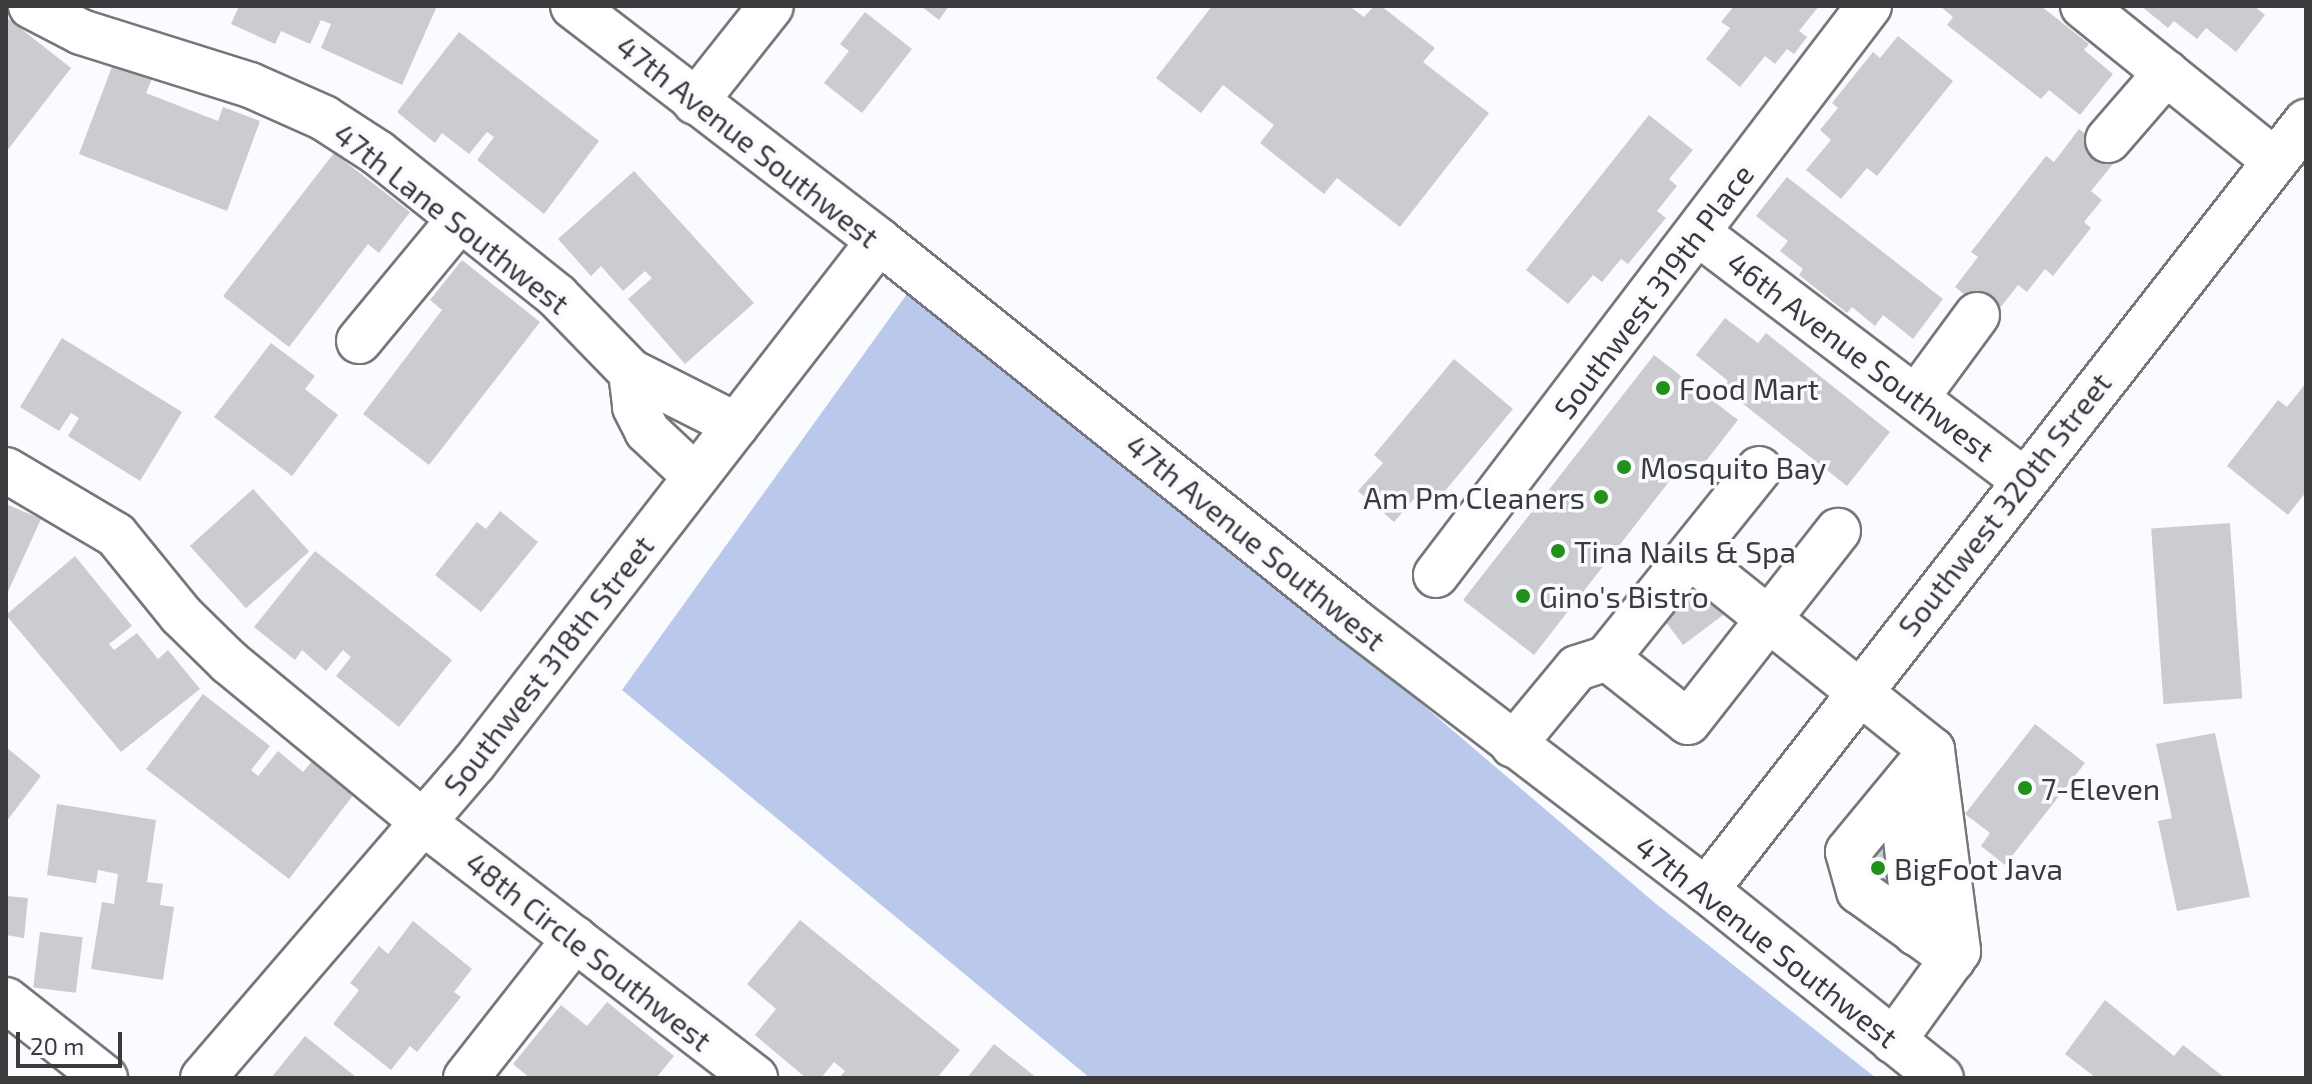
<!DOCTYPE html>
<style>
body{margin:0}
#map{position:relative;width:2312px;height:1084px;overflow:hidden;background:#f9fbfe;font-family:"Exo 2",sans-serif}
div>[style]{position:absolute}
.forest>*{inset:0;background:#b9c8eb}
.building>*{inset:0;background:#cbccd0;transform-origin:0 0}
.roads{filter:drop-shadow(2px 0 #75777a) drop-shadow(-2px 0 #75777a) drop-shadow(0 2px #75777a) drop-shadow(0 -2px #75777a)}
.minor>*{height:44px;margin:-22px;padding:0 22px;transform-origin:22px;border-radius:22px;background:#fff}
.major>*{height:44px;margin:-22px;padding:0 22px;transform-origin:22px;border-radius:22px;background:#fff}
.dots>*{width:22px;height:22px;translate:-50% -50%;box-sizing:border-box;border:4px solid #f9fbfe;border-radius:50%}
span{translate:-50% -50%;white-space:nowrap;text-align:center;line-height:1.15;-webkit-text-stroke:7px #f9fbfe;paint-order:stroke}
.street-label{font-size:30px;color:#3a3b3c}
.poi-label{font-size:30px;color:#3a3b3c}
.left{translate:0 -50%;text-align:left}
.right{translate:-100% -50%;text-align:right}
.frame{position:absolute;inset:0;border:8px solid #3a3b3c;pointer-events:none}
.scale{position:absolute;left:16px;top:1032px;width:106px;height:36px;box-sizing:border-box;border:4px solid #3a3b3c;border-top:0;padding-left:10px;font-size:24px;line-height:28px;white-space:nowrap;color:#3a3b3c;-webkit-text-stroke:6px #f9fbfe;paint-order:stroke}
</style>
<div id="map">
<div class="forest">
<i style="clip-path:polygon(920px 276px,1655px 903px,1876px 1078px,1090px 1078px,622px 690px)"></i>
</div>
<div class="building">
<i style="clip-path:polygon(239px 6px,437px 6px,402px 85px,321px 48px,331px 24px,321px 20px,310px 44px,281px 31px,275px 44px,231px 24px)"></i>
<i style="clip-path:polygon(921px 6px,949px 6px,939px 20px)"></i>
<i style="clip-path:polygon(1212px 6px,1349px 6px,1364px 17px,1374px 6px,1381px 6px,1435px 48px,1423px 62px,1489px 113px,1400px 227px,1337px 178px,1324px 194px,1260px 143px,1274px 125px,1223px 85px,1201px 113px,1156px 78px)"></i>
<i style="clip-path:polygon(1734px 6px,1819px 6px,1799px 31px,1807px 37px,1794px 54px,1787px 49px,1775px 64px,1765px 56px,1740px 87px,1706px 59px,1730px 28px,1721px 22px)"></i>
<i style="clip-path:polygon(1940px 6px,2041px 6px,2089px 44px,2084px 50px,2113px 74px,2080px 115px,2049px 90px,2041px 99px,1947px 25px,1953px 17px)"></i>
<i style="clip-path:polygon(2141px 6px,2254px 6px,2265px 15px,2236px 52px,2206px 28px,2197px 39px,2174px 21px,2168px 28px)"></i>
<i style="clip-path:polygon(865px 12px,912px 49px,862px 113px,824px 83px,849px 51px,840px 44px)"></i>
<i style="clip-path:polygon(6px 17px,71px 68px,6px 152px)"></i>
<i style="clip-path:polygon(459px 32px,599px 141px,544px 214px,477px 160px,494px 137px,487px 132px,469px 154px,442px 133px,435px 143px,397px 112px)"></i>
<i style="clip-path:polygon(1898px 36px,1953px 81px,1877px 176px,1867px 168px,1841px 199px,1806px 170px,1831px 140px,1820px 130px,1838px 108px,1832px 103px,1873px 52px,1880px 58px)"></i>
<i style="clip-path:polygon(113px 64px,152px 79px,146px 93px,218px 121px,223px 107px,260px 121px,227px 211px,79px 154px)"></i>
<i style="clip-path:polygon(1649px 115px,1693px 150px,1669px 179px,1677px 186px,1657px 211px,1666px 218px,1628px 264px,1621px 259px,1602px 282px,1593px 275px,1568px 304px,1526px 270px)"></i>
<i style="clip-path:polygon(2079px 129px,2117px 159px,2091px 191px,2102px 200px,2084px 222px,2091px 228px,2053px 276px,2045px 269px,2027px 292px,2018px 285px,1993px 317px,1955px 287px,1978px 257px,1971px 252px,2046px 156px,2054px 162px)"></i>
<i style="clip-path:polygon(334px 153px,410px 212px,379px 253px,368px 244px,289px 347px,223px 296px)"></i>
<i style="clip-path:polygon(634px 171px,754px 303px,685px 364px,628px 299px,652px 278px,645px 271px,623px 291px,601px 266px,591px 276px,558px 239px)"></i>
<i style="clip-path:polygon(1787px 177px,1943px 299px,1913px 339px,1883px 315px,1875px 326px,1852px 307px,1847px 313px,1799px 275px,1803px 269px,1780px 251px,1788px 241px,1756px 216px)"></i>
<i style="clip-path:polygon(462px 260px,540px 322px,429px 465px,363px 414px,442px 310px,430px 300px)"></i>
<i style="clip-path:polygon(1725px 318px,1758px 343px,1766px 333px,1890px 432px,1847px 486px,1723px 388px,1728px 381px,1696px 355px)"></i>
<i style="clip-path:polygon(62px 338px,182px 412px,140px 481px,68px 436px,79px 418px,71px 413px,59px 431px,20px 407px)"></i>
<i style="clip-path:polygon(271px 343px,315px 376px,305px 389px,338px 415px,292px 476px,214px 417px)"></i>
<i style="clip-path:polygon(1654px 355px,1738px 420px,1695px 475px,1671px 479px,1534px 655px,1463px 600px)"></i>
<i style="clip-path:polygon(1454px 359px,1513px 409px,1435px 503px,1421px 491px,1394px 522px,1358px 491px,1383px 463px,1374px 455px)"></i>
<i style="clip-path:polygon(2306px 383px,2306px 492px,2288px 515px,2227px 466px,2278px 400px,2287px 407px)"></i>
<i style="left:253px;top:489px;width:84px;height:85px;rotate:48deg"></i>
<i style="clip-path:polygon(6px 504px,41px 519px,6px 596px)"></i>
<i style="clip-path:polygon(500px 511px,538px 542px,481px 612px,435px 575px,477px 522px,486px 529px)"></i>
<i style="left:2230px;top:523px;width:176px;height:79px;rotate:86deg"></i>
<i style="clip-path:polygon(315px 551px,452px 660px,399px 727px,336px 676px,351px 657px,343px 650px,326px 671px,302px 650px,295px 660px,254px 627px)"></i>
<i style="clip-path:polygon(75px 556px,132px 626px,109px 644px,114px 650px,137px 633px,158px 659px,168px 650px,200px 689px,121px 752px,6px 615px)"></i>
<i style="left:1705px;top:586px;width:34px;height:53px;rotate:53deg"></i>
<i style="clip-path:polygon(203px 694px,270px 746px,251px 770px,258px 776px,278px 751px,303px 772px,312px 761px,354px 794px,289px 879px,146px 769px)"></i>
<i style="clip-path:polygon(2035px 724px,2085px 763px,2005px 865px,1981px 846px,1990px 833px,1965px 814px)"></i>
<i style="clip-path:polygon(2215px 733px,2250px 897px,2177px 911px,2158px 821px,2172px 818px,2156px 744px)"></i>
<i style="clip-path:polygon(6px 747px,41px 776px,6px 822px)"></i>
<i style="clip-path:polygon(57px 804px,156px 820px,147px 882px,163px 884px,160px 905px,174px 907px,163px 980px,91px 969px,102px 902px,114px 904px,118px 874px,98px 870px,96px 883px,47px 875px)"></i>
<i style="clip-path:polygon(1894px 833px,1901px 897px,1869px 900px,1857px 859px)"></i>
<i style="clip-path:polygon(6px 896px,28px 898px,24px 938px,6px 935px)"></i>
<i style="clip-path:polygon(800px 920px,960px 1050px,937px 1078px,839px 1078px,845px 1071px,834px 1062px,821px 1078px,806px 1078px,755px 1035px,776px 1009px,747px 984px)"></i>
<i style="clip-path:polygon(413px 921px,472px 969px,454px 992px,461px 997px,417px 1052px,410px 1046px,391px 1070px,333px 1024px,359px 990px,350px 983px,379px 946px,388px 954px)"></i>
<i style="left:40px;top:932px;width:43px;height:56px;rotate:7deg"></i>
<i style="clip-path:polygon(2105px 1000px,2174px 1056px,2183px 1045px,2225px 1078px,2096px 1078px,2065px 1054px)"></i>
<i style="clip-path:polygon(607px 1002px,674px 1056px,656px 1078px,530px 1078px,513px 1064px,561px 1005px,587px 1026px)"></i>
<i style="clip-path:polygon(305px 1036px,357px 1078px,271px 1078px)"></i>
<i style="clip-path:polygon(994px 1044px,1037px 1078px,967px 1078px)"></i>
</div>
<div class="roads">
<div class="minor">
<i style="left:31px;top:6px;width:56px;rotate:27.5deg"></i>
<i style="left:81px;top:32px;width:177px;rotate:17.4deg"></i>
<i style="left:250px;top:85px;width:81px;rotate:24deg"></i>
<i style="left:324px;top:118px;width:64px;rotate:32.9deg"></i>
<i style="left:378px;top:153px;width:229px;rotate:38.6deg"></i>
<i style="left:557px;top:296px;width:106px;rotate:45.8deg"></i>
<i style="left:631px;top:372px;width:118px;rotate:26.8deg"></i>
<i style="left:2083px;top:6px;width:247px;rotate:38.9deg"></i>
<i style="left:695px;top:102px;width:122px;rotate:-51.6deg"></i>
<i style="left:2108px;top:140px;width:89px;rotate:-49.1deg"></i>
<i style="left:1698px;top:233px;width:409px;rotate:37.2deg"></i>
<i style="left:359px;top:341px;width:158px;rotate:-50.4deg"></i>
<i style="left:631px;top:372px;width:35px;rotate:83deg"></i>
<i style="left:635px;top:407px;width:27px;rotate:63deg"></i>
<i style="left:647px;top:431px;width:66px;rotate:43.2deg"></i>
<i style="left:1916px;top:398px;width:103px;rotate:-53.7deg"></i>
<i style="left:1759px;top:469px;width:243px;rotate:128.8deg"></i>
<i style="left:1607px;top:658px;width:103px;rotate:38.3deg"></i>
<i style="left:1688px;top:722px;width:243px;rotate:-51.9deg"></i>
<i style="left:6px;top:470px;width:128px;rotate:30.6deg"></i>
<i style="left:116px;top:535px;width:103px;rotate:50.9deg"></i>
<i style="left:181px;top:615px;width:67px;rotate:44.4deg"></i>
<i style="left:229px;top:662px;width:253px;rotate:39.5deg"></i>
<i style="left:424px;top:823px;width:418px;rotate:37.6deg"></i>
<i style="left:1691px;top:557px;width:309px;rotate:38.7deg"></i>
<i style="left:1932px;top:750px;width:203px;rotate:82.6deg"></i>
<i style="left:1958px;top:951px;width:111px;rotate:125.8deg"></i>
<i style="left:1436px;top:575px;width:715px;rotate:-52.73deg"></i>
<i style="left:1513px;top:745px;width:100px;rotate:-50.3deg"></i>
<i style="left:1577px;top:668px;width:32px;rotate:-18deg"></i>
<i style="left:1932px;top:750px;width:132px;rotate:129.5deg"></i>
<i style="left:1848px;top:852px;width:41px;rotate:74.2deg"></i>
<i style="left:1859px;top:891px;width:116px;rotate:35.9deg"></i>
<i style="left:1901px;top:791px;width:143px;rotate:84deg"></i>
<i style="left:6px;top:1000px;width:126px;rotate:38.2deg"></i>
<i style="left:203px;top:1078px;width:416px;rotate:-49.3deg"></i>
<i style="left:474px;top:763px;width:661px;rotate:-52.19deg"></i>
<i style="left:466px;top:1078px;width:177px;rotate:-51.9deg"></i>
</div>
<div class="major">
<i style="left:573px;top:6px;width:386px;rotate:37.5deg"></i>
<i style="left:879px;top:241px;width:608px;rotate:38.66deg"></i>
<i style="left:1354px;top:621px;width:443px;rotate:37.4deg"></i>
<i style="left:1706px;top:890px;width:301px;rotate:38.7deg"></i>
<i style="left:1706px;top:890px;width:975px;rotate:-52deg"></i>
</div>
</div>
<div class="dots">
<i style="left:1663px;top:388px;background:#239119"></i>
<i style="left:1624px;top:467px;background:#239119"></i>
<i style="left:1601px;top:497px;background:#239119"></i>
<i style="left:1558px;top:551px;background:#239119"></i>
<i style="left:1523px;top:596px;background:#239119"></i>
<i style="left:2025px;top:788px;background:#239119"></i>
<i style="left:1878px;top:868px;background:#239119"></i>
</div>
<div class="street-label">
<span style="left:748px;top:141px;rotate:38deg">47th Avenue Southwest</span>
<span style="left:452px;top:218px;rotate:38deg">47th Lane Southwest</span>
<span style="left:1653px;top:291px;rotate:-53deg">Southwest 319th Place</span>
<span style="left:1861px;top:356px;rotate:37deg">46th Avenue Southwest</span>
<span style="left:2004px;top:504px;rotate:-52deg">Southwest 320th Street</span>
<span style="left:1256px;top:542px;rotate:39deg">47th Avenue Southwest</span>
<span style="left:548px;top:665px;rotate:-52deg">Southwest 318th Street</span>
<span style="left:1767px;top:941px;rotate:38deg">47th Avenue Southwest</span>
<span style="left:589px;top:951px;rotate:38deg">48th Circle Southwest</span>
</div>
<div class="poi-label">
<span class="left" style="left:1679px;top:388px">Food Mart</span>
<span class="left" style="left:1640px;top:467px">Mosquito Bay</span>
<span class="right" style="left:1585px;top:497px">Am Pm Cleaners</span>
<span class="left" style="left:1574px;top:551px">Tina Nails &amp; Spa</span>
<span class="left" style="left:1539px;top:596px">Gino's Bistro</span>
<span class="left" style="left:2041px;top:788px">7-Eleven</span>
<span class="left" style="left:1894px;top:868px">BigFoot Java</span>
</div>
<div class="frame"></div>
<div class="scale">20 m</div>
</div>
